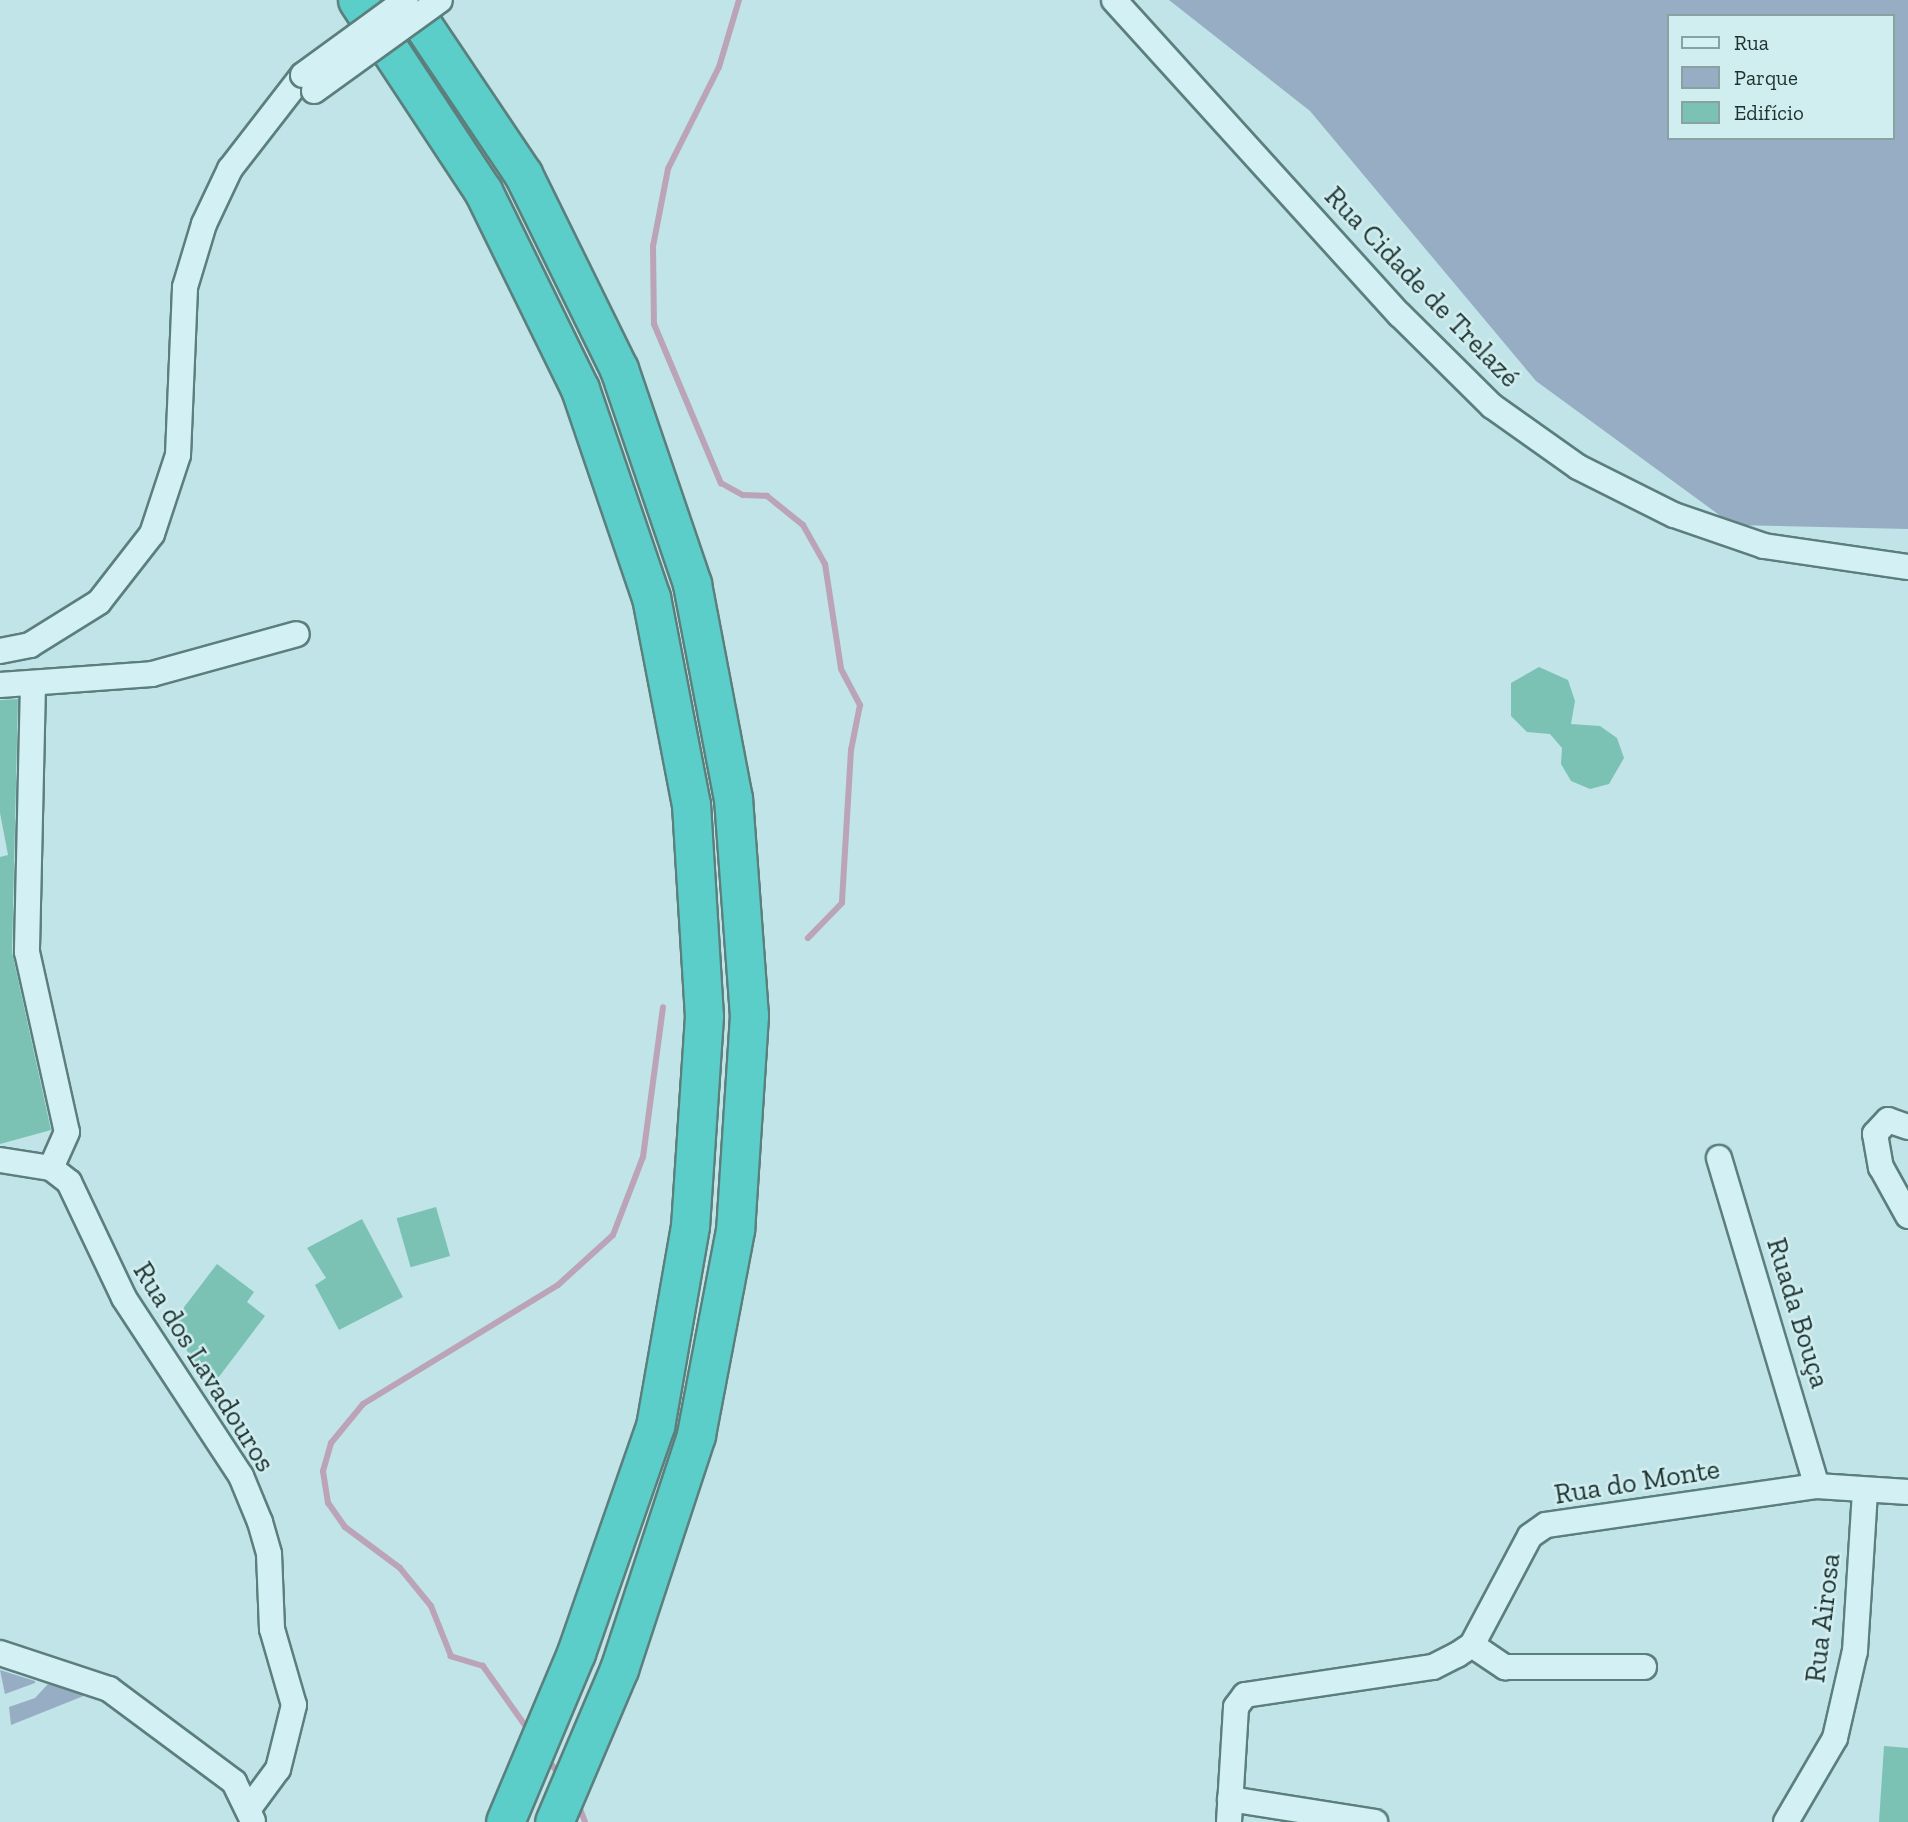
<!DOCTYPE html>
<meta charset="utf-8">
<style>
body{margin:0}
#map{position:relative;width:1908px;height:1822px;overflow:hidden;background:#c1e4e8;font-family:"Zilla Slab",serif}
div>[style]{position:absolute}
.green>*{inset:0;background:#97adc4}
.stream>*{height:6px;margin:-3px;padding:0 3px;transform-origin:3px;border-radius:3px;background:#bba3b8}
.building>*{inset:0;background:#7bc2b4;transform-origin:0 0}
.roads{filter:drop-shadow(2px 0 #5b7f7c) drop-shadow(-2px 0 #5b7f7c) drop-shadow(0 2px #5b7f7c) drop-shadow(0 -2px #5b7f7c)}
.minor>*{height:24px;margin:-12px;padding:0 12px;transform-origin:12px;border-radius:12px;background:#d3f1f4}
.highway>*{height:37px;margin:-18.5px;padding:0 18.5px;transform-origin:18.5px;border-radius:18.5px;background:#5bcec9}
.bridges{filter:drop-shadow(2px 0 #5b7f7c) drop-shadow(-2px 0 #5b7f7c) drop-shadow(0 2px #5b7f7c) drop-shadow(0 -2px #5b7f7c)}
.minor-bridge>*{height:24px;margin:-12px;padding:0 12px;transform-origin:12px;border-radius:12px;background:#d3f1f4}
span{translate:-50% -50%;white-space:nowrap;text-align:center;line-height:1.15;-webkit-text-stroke:5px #d0edf0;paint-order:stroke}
.street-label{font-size:28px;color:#1d312e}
.legend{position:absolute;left:1667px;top:14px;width:228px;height:126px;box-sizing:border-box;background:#d0edf0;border:2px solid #88a2a2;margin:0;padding:9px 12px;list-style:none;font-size:21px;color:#1d312e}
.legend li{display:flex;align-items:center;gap:14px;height:35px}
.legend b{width:35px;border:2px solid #88a2a2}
</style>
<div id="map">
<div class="green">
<i style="clip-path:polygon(evenodd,1169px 0,1908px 0,1908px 529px,1733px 525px,1536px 381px,1310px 111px,1169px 0,1668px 16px,1892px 16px,1892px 138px,1668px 138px,1668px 16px)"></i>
<i style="clip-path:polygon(0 1670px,35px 1681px,35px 1683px,5px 1694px)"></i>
<i style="clip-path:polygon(48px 1684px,86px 1695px,11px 1725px,9px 1707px,35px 1698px)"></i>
</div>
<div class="stream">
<i style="left:739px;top:0;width:70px;rotate:106.6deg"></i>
<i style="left:719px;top:67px;width:114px;rotate:116.6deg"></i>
<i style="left:668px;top:169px;width:78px;rotate:101deg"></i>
<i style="left:653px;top:246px;width:78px;rotate:89.3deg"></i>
<i style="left:654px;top:324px;width:173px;rotate:67.2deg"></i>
<i style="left:721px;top:483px;width:25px;rotate:29deg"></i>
<i style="left:743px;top:495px;width:24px;rotate:2deg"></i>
<i style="left:767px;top:496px;width:46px;rotate:38.9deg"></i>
<i style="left:803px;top:525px;width:45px;rotate:60.6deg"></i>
<i style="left:825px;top:564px;width:106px;rotate:81.3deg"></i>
<i style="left:841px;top:669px;width:41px;rotate:62.2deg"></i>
<i style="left:860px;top:705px;width:46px;rotate:101.3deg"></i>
<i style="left:851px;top:750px;width:153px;rotate:93.4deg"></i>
<i style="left:842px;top:903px;width:49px;rotate:134.2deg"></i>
<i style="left:529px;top:1731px;width:80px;rotate:-125.3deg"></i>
<i style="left:483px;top:1666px;width:34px;rotate:-163deg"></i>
<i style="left:451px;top:1656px;width:54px;rotate:-111.8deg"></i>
<i style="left:431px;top:1606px;width:49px;rotate:-129.2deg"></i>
<i style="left:400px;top:1568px;width:69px;rotate:-143.3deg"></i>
<i style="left:345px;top:1527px;width:29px;rotate:-125deg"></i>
<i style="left:328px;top:1503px;width:32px;rotate:-99deg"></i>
<i style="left:323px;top:1471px;width:29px;rotate:-74deg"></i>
<i style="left:331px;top:1443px;width:50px;rotate:-50.6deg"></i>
<i style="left:363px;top:1404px;width:228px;rotate:-31.4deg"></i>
<i style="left:558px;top:1285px;width:74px;rotate:-42.3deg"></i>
<i style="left:613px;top:1235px;width:84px;rotate:-69deg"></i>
<i style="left:643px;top:1157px;width:151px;rotate:-82.4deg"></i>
<i style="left:547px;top:1758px;width:24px;rotate:54deg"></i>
<i style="left:577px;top:1801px;width:22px;rotate:69deg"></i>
</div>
<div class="building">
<i style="clip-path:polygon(1539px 667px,1568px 680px,1575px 701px,1571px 724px,1600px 726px,1617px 738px,1624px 758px,1609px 784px,1590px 789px,1571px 781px,1561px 764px,1562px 748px,1550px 734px,1527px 732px,1511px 716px,1511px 683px)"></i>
<i style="clip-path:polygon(18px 699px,12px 952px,51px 1130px,0 1144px,0 857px,8px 855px,0 813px,0 700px)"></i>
<i style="left:436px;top:1207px;width:51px;height:41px;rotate:74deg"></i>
<i style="clip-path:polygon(362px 1219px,403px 1297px,339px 1330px,315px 1285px,326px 1278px,307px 1248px)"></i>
<i style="clip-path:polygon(217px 1264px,254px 1292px,247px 1302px,265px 1316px,215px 1382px,194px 1366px,185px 1346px,191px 1337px,172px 1323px)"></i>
<i style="clip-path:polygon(1884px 1746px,1908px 1748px,1908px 1822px,1879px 1822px)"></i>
</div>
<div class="roads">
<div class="minor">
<i style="left:1114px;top:0;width:425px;rotate:47.8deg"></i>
<i style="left:1400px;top:315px;width:129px;rotate:44.7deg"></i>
<i style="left:1492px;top:406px;width:105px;rotate:35.3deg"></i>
<i style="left:1578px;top:467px;width:107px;rotate:26.6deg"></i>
<i style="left:1674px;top:515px;width:95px;rotate:19deg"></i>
<i style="left:1764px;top:546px;width:146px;rotate:8.3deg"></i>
<i style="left:0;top:651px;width:31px;rotate:-11deg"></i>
<i style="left:30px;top:645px;width:81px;rotate:-31.9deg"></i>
<i style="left:99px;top:602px;width:86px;rotate:-52.1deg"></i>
<i style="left:152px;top:534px;width:83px;rotate:-71.8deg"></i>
<i style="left:178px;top:455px;width:168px;rotate:-87.6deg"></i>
<i style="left:185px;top:287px;width:66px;rotate:-73.2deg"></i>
<i style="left:204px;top:224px;width:61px;rotate:-64.7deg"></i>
<i style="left:230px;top:169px;width:119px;rotate:-52.2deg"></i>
<i style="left:33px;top:684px;width:268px;rotate:91.3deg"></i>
<i style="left:27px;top:952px;width:184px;rotate:77.5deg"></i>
<i style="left:67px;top:1132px;width:39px;rotate:114deg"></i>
<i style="left:0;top:685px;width:152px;rotate:-4.1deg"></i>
<i style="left:152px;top:674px;width:150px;rotate:-15.4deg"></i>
<i style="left:1908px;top:1127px;width:21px;rotate:-161deg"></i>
<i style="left:1888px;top:1120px;width:19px;rotate:133deg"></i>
<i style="left:1875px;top:1134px;width:34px;rotate:80deg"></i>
<i style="left:1881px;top:1167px;width:56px;rotate:61.1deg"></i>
<i style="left:1719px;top:1158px;width:342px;rotate:73.4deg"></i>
<i style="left:0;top:1160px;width:52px;rotate:8.9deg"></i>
<i style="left:51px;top:1168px;width:23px;rotate:38deg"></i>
<i style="left:69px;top:1182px;width:128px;rotate:64.6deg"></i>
<i style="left:124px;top:1298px;width:213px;rotate:56.7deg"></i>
<i style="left:241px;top:1476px;width:50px;rotate:67.6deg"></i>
<i style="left:260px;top:1522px;width:33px;rotate:74deg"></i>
<i style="left:269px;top:1554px;width:75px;rotate:87.7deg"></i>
<i style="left:272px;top:1629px;width:79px;rotate:73.9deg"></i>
<i style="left:294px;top:1705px;width:66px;rotate:104deg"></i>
<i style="left:278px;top:1769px;width:47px;rotate:126.4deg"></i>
<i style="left:1472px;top:1645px;width:40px;rotate:34deg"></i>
<i style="left:1505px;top:1667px;width:139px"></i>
<i style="left:0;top:1653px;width:115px;rotate:18.3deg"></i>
<i style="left:109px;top:1689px;width:156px;rotate:36.6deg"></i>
<i style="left:234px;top:1782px;width:43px;rotate:64deg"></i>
<i style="left:1230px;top:1799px;width:147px;rotate:9deg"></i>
<i style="left:1229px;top:1822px;width:115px;rotate:-86.5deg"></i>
<i style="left:1236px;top:1707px;width:15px;rotate:-53deg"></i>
<i style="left:1245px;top:1695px;width:190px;rotate:-8.5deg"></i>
<i style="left:1433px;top:1667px;width:27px;rotate:-27deg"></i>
<i style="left:1457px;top:1655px;width:18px;rotate:-34deg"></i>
<i style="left:1472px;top:1645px;width:123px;rotate:-62deg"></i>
<i style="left:1530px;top:1536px;width:19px;rotate:-35deg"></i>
<i style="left:1546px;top:1525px;width:274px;rotate:-8.2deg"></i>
<i style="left:1817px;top:1486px;width:91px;rotate:3.8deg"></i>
<i style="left:1786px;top:1822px;width:97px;rotate:-59.7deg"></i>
<i style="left:1835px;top:1738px;width:89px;rotate:-77.1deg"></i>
<i style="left:1855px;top:1651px;width:160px;rotate:-86.4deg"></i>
</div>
<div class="highway">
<i style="left:357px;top:0;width:229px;rotate:56.6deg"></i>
<i style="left:483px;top:191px;width:220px;rotate:63.9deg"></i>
<i style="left:580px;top:389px;width:220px;rotate:71.2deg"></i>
<i style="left:651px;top:597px;width:211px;rotate:79.1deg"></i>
<i style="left:691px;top:804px;width:212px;rotate:86.5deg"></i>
<i style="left:704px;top:1016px;width:210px;rotate:93.8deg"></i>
<i style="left:690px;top:1226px;width:203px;rotate:99.9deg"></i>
<i style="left:655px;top:1426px;width:240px;rotate:109.2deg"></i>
<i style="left:576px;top:1653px;width:183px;rotate:112.8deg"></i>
<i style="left:406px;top:0;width:210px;rotate:56.1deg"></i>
<i style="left:523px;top:174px;width:217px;rotate:63.8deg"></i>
<i style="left:619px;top:369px;width:227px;rotate:71.2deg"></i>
<i style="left:692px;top:584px;width:218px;rotate:79.2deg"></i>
<i style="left:733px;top:798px;width:218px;rotate:85.8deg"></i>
<i style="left:749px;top:1015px;width:215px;rotate:93.7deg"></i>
<i style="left:735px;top:1230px;width:209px;rotate:100.8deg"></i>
<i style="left:696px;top:1435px;width:246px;rotate:108.2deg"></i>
<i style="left:619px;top:1669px;width:166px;rotate:113deg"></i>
</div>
</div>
<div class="bridges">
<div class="minor-bridge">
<i style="left:303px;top:75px;width:127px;rotate:-36.1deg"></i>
<i style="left:314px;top:91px;width:155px;rotate:-35.8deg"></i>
</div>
</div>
<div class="street-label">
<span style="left:1422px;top:287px;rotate:46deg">Rua Cidade de Trelazé</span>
<span style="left:1798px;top:1313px;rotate:73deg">Ruada Bouça</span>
<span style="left:204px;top:1367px;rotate:58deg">Rua dos Lavadouros</span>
<span style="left:1637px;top:1482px;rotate:-9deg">Rua do Monte</span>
<span style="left:1823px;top:1618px;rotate:-83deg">Rua Airosa</span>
</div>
<ul class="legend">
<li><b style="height:9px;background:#d3f1f4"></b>Rua</li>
<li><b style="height:19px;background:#97adc4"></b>Parque</li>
<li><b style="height:19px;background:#7bc2b4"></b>Edifício</li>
</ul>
</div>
